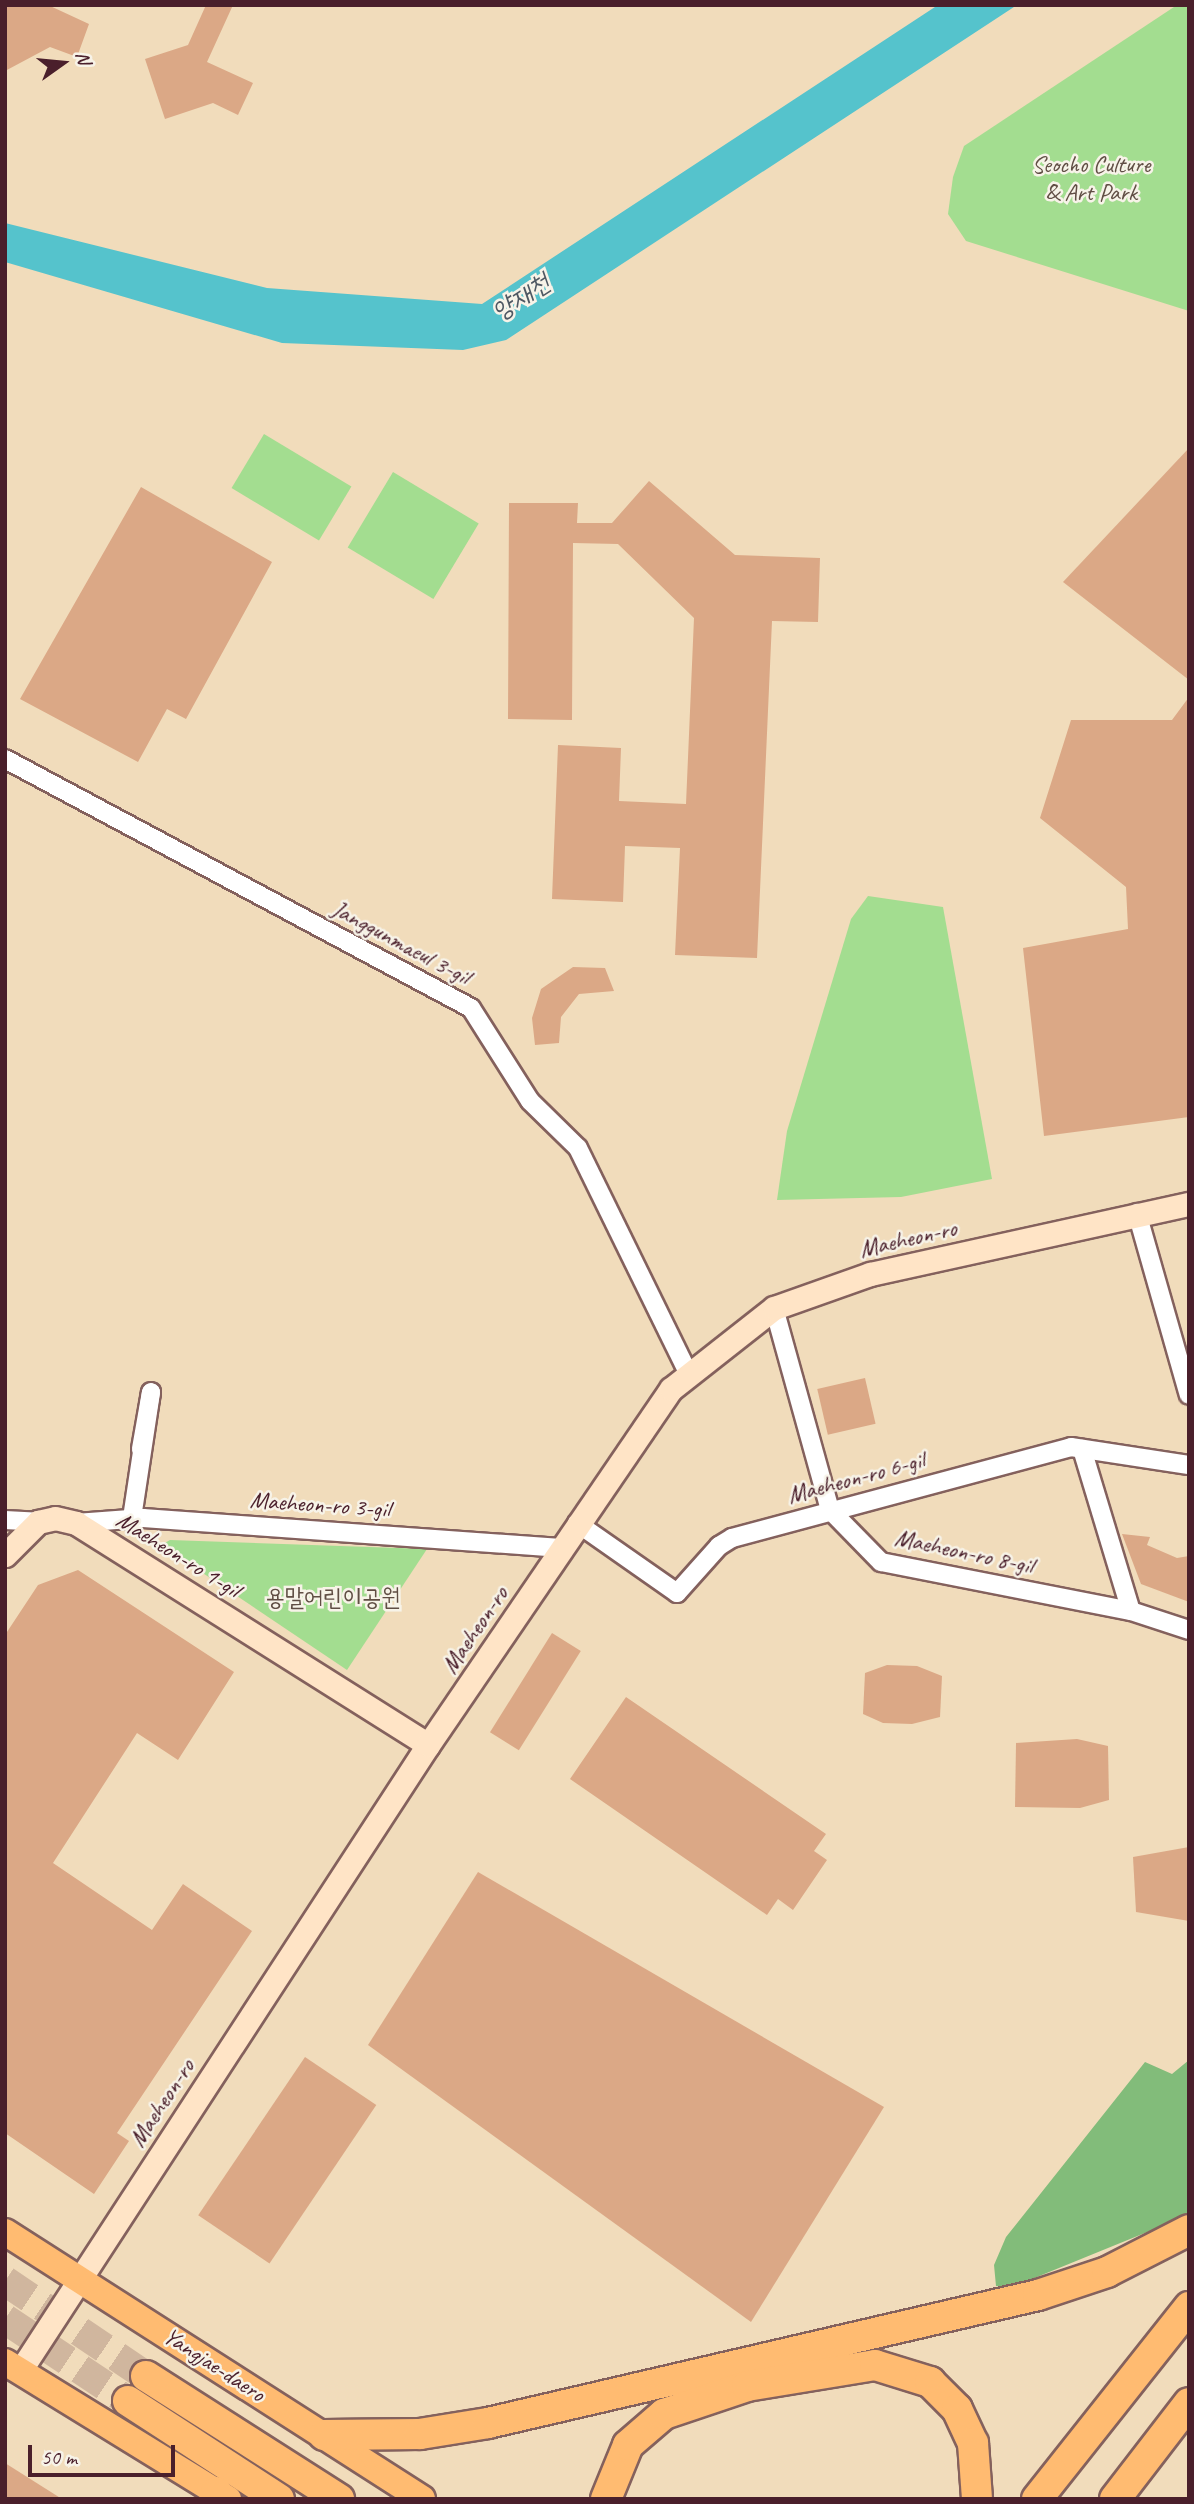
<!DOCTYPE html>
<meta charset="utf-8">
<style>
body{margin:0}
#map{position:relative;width:1194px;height:2504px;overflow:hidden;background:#f1dcbb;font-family:Caveat,"Poor Story",sans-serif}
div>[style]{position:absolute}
.green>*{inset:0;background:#a3dd90;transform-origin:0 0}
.forest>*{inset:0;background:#82bc7a}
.water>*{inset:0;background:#55c3cc}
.building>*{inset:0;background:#dba886;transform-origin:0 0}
.highway-tunnel>*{height:30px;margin-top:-15px;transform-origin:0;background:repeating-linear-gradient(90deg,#d0b69e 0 30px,transparent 0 45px)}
.roads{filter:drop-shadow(2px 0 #84615d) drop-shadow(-2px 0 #84615d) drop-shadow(0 2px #84615d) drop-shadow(0 -2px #84615d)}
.street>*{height:18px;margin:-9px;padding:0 9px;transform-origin:9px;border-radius:9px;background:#fff}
.secondary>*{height:23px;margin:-11.5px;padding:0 11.5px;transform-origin:11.5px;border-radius:11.5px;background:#ffe4c6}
.primary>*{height:26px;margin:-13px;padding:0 13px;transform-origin:13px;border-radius:13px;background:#ffbb71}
.highway>*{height:30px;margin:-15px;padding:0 15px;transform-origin:15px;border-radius:15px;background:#ffbb71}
span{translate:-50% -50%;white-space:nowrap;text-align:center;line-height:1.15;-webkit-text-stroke:5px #f7f3e8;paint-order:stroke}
.park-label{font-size:24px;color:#604e44}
.street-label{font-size:24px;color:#4a1f2b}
.water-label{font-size:26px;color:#4e5863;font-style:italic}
.frame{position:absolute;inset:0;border:7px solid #4a1f2b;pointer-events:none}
.north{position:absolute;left:28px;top:28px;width:70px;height:70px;-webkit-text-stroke:5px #f7f3e8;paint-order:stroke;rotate:75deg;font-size:19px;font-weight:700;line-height:28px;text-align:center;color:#4a1f2b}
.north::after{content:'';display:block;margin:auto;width:24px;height:32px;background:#4a1f2b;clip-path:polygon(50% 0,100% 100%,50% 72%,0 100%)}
.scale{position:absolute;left:28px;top:2445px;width:147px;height:32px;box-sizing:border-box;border:4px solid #4a1f2b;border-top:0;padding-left:9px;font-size:21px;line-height:24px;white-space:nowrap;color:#4a1f2b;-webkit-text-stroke:5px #f7f3e8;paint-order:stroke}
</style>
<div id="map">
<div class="green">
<i style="clip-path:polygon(1177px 5px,1189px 5px,1189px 311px,966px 241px,948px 214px,953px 177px,964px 146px)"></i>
<i style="left:264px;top:434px;width:102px;height:63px;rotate:31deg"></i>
<i style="left:393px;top:472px;width:100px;height:88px;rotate:31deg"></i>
<i style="clip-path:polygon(868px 896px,943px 907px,992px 1179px,901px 1197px,777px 1200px,787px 1131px,851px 919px)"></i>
<i style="clip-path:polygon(170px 1540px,427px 1549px,347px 1670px,161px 1545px)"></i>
</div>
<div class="forest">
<i style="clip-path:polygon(1189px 2060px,1189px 2215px,1010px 2288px,996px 2286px,994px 2265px,1006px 2237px,1145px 2062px,1172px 2074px)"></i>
</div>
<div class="water">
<i style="clip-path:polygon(938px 5px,1017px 5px,506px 340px,463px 350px,282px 343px,5px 262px,5px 223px,267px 288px,482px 304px)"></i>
</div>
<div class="building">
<i style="clip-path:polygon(5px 5px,48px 5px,89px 24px,77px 57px,50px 47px,5px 71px)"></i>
<i style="clip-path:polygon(206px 5px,233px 5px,207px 62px,253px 83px,238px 115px,213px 103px,165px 119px,145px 59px,188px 45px)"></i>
<i style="clip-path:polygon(1189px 448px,1189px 680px,1063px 582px)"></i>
<i style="clip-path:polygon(649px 481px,735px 555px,820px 558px,818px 622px,772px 621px,757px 958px,675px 955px,680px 848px,625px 846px,623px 902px,552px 899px,558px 745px,621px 748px,619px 801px,686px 804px,694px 618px,618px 544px,573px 543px,572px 720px,508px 719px,509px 503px,578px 503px,577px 523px,612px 523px)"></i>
<i style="clip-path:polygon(141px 487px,272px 562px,186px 719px,167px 709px,138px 762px,20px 699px)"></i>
<i style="clip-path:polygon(1189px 697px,1189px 1117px,1044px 1136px,1023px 948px,1128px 929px,1126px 887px,1040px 818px,1071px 720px,1172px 720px)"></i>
<i style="clip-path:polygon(573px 967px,605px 968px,614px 991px,579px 994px,561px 1017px,559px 1043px,535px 1045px,532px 1018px,541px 989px)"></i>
<i style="left:865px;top:1378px;width:47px;height:49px;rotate:77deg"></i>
<i style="clip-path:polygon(1122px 1534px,1150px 1537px,1147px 1545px,1177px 1558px,1189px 1556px,1189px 1602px,1141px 1584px)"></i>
<i style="clip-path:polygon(78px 1570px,234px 1672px,178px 1760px,137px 1733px,53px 1863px,152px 1930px,183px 1884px,252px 1931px,117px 2133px,129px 2141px,94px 2194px,5px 2133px,5px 1635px,38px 1585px)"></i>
<i style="left:552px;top:1633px;width:34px;height:117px;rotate:32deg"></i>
<i style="clip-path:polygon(887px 1665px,917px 1666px,942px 1676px,940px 1717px,912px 1724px,883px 1723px,863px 1714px,865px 1673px)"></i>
<i style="clip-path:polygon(626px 1697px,826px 1834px,814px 1851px,827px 1860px,793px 1910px,778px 1899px,767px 1915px,570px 1779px)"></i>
<i style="clip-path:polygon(1077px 1739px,1108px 1746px,1109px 1800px,1080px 1808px,1015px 1807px,1016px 1743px)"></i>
<i style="clip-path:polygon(1189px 1847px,1189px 1921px,1136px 1912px,1133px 1857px)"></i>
<i style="clip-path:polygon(478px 1872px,884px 2107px,751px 2322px,368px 2045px)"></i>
<i style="left:305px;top:2057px;width:86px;height:191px;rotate:34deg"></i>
<i style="clip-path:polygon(5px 2463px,62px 2499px,5px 2499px)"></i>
</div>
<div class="highway-tunnel">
<i style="left:5px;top:2281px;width:170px;rotate:34deg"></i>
<i style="left:5px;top:2319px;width:148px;rotate:33.7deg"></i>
</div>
<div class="roads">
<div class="street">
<i style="left:5px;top:759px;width:528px;rotate:28.12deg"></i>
<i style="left:471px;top:1008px;width:110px;rotate:57.6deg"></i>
<i style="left:530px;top:1101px;width:67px;rotate:44.4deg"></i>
<i style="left:578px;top:1148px;width:250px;rotate:63.9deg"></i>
<i style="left:1137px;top:1213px;width:189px;rotate:74.1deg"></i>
<i style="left:774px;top:1308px;width:210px;rotate:74.5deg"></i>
<i style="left:830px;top:1510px;width:73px;rotate:45.6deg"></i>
<i style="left:881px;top:1562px;width:255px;rotate:11.1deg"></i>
<i style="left:1131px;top:1611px;width:61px;rotate:18.1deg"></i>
<i style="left:1082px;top:1449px;width:169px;rotate:73.2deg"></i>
<i style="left:132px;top:1518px;width:127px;rotate:-81.4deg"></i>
<i style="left:151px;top:1392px;width:58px;rotate:100deg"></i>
<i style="left:5px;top:1520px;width:33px;rotate:3deg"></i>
<i style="left:76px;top:1523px;width:67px;rotate:-4.3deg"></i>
<i style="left:143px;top:1518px;width:419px;rotate:4.1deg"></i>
<i style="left:577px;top:1523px;width:122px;rotate:35deg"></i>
<i style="left:677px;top:1593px;width:63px;rotate:-48.2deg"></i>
<i style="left:719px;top:1546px;width:15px;rotate:-32deg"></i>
<i style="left:732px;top:1538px;width:351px;rotate:-15deg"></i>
<i style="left:1071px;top:1447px;width:119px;rotate:8.7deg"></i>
</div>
<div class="secondary">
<i style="left:5px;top:1555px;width:47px;rotate:-45deg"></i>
<i style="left:38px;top:1522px;width:17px;rotate:-13deg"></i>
<i style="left:55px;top:1518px;width:22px;rotate:13deg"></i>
<i style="left:76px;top:1523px;width:416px;rotate:32.2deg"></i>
<i style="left:20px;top:2371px;width:747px;rotate:-56.91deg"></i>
<i style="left:428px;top:1745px;width:431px;rotate:-55.7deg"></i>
<i style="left:671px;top:1389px;width:131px;rotate:-38.2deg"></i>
<i style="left:774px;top:1308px;width:102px;rotate:-19.5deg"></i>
<i style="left:870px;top:1274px;width:327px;rotate:-12.4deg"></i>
</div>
<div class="primary">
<i style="left:5px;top:2232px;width:495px;rotate:32.6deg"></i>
<i style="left:5px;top:2362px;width:262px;rotate:31.6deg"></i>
</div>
<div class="highway">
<i style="left:146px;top:2376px;width:229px;rotate:32.5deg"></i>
<i style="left:128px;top:2401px;width:180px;rotate:33deg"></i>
<i style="left:324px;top:2435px;width:96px;rotate:-0.6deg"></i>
<i style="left:420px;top:2434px;width:69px;rotate:-9.2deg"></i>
<i style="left:488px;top:2423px;width:565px;rotate:-13.1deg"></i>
<i style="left:1038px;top:2295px;width:73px;rotate:-18.4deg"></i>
<i style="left:1107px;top:2272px;width:92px;rotate:-27.1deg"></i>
<i style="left:216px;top:2492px;width:9px;rotate:49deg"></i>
<i style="left:606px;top:2499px;width:58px;rotate:-67.8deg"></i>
<i style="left:628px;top:2445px;width:48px;rotate:-40.7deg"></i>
<i style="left:664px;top:2414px;width:88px;rotate:-18.6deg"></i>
<i style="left:747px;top:2386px;width:130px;rotate:-9.3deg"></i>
<i style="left:875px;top:2365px;width:58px;rotate:17.2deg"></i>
<i style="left:930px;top:2382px;width:38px;rotate:45deg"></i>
<i style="left:957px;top:2409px;width:38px;rotate:65deg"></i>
<i style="left:973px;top:2443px;width:56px;rotate:85.9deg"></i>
<i style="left:1037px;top:2499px;width:245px;rotate:-51.6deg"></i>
<i style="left:1115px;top:2499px;width:121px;rotate:-52.4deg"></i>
</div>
</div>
<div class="park-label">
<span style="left:1091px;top:179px">Seocho Culture<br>&amp; Art Park</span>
<span style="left:333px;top:1598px">용말어린이공원</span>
</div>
<div class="street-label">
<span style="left:401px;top:943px;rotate:28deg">Janggunmaeul 3-gil</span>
<span style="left:908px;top:1239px;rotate:-13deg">Maeheon-ro</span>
<span style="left:856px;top:1478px;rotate:-15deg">Maeheon-ro 6-gil</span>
<span style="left:320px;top:1505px;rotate:4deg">Maeheon-ro 3-gil</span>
<span style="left:964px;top:1552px;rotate:12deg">Maeheon-ro 8-gil</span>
<span style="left:178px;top:1555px;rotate:32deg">Maeheon-ro 1-gil</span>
<span style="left:475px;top:1630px;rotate:-56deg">Maeheon-ro</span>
<span style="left:162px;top:2103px;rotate:-57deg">Maeheon-ro</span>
<span style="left:214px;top:2365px;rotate:33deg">Yangjae-daero</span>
</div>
<div class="water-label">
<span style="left:521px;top:297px;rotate:-33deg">양재천</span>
</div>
<div class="frame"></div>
<div class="north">N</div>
<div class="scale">50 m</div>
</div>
